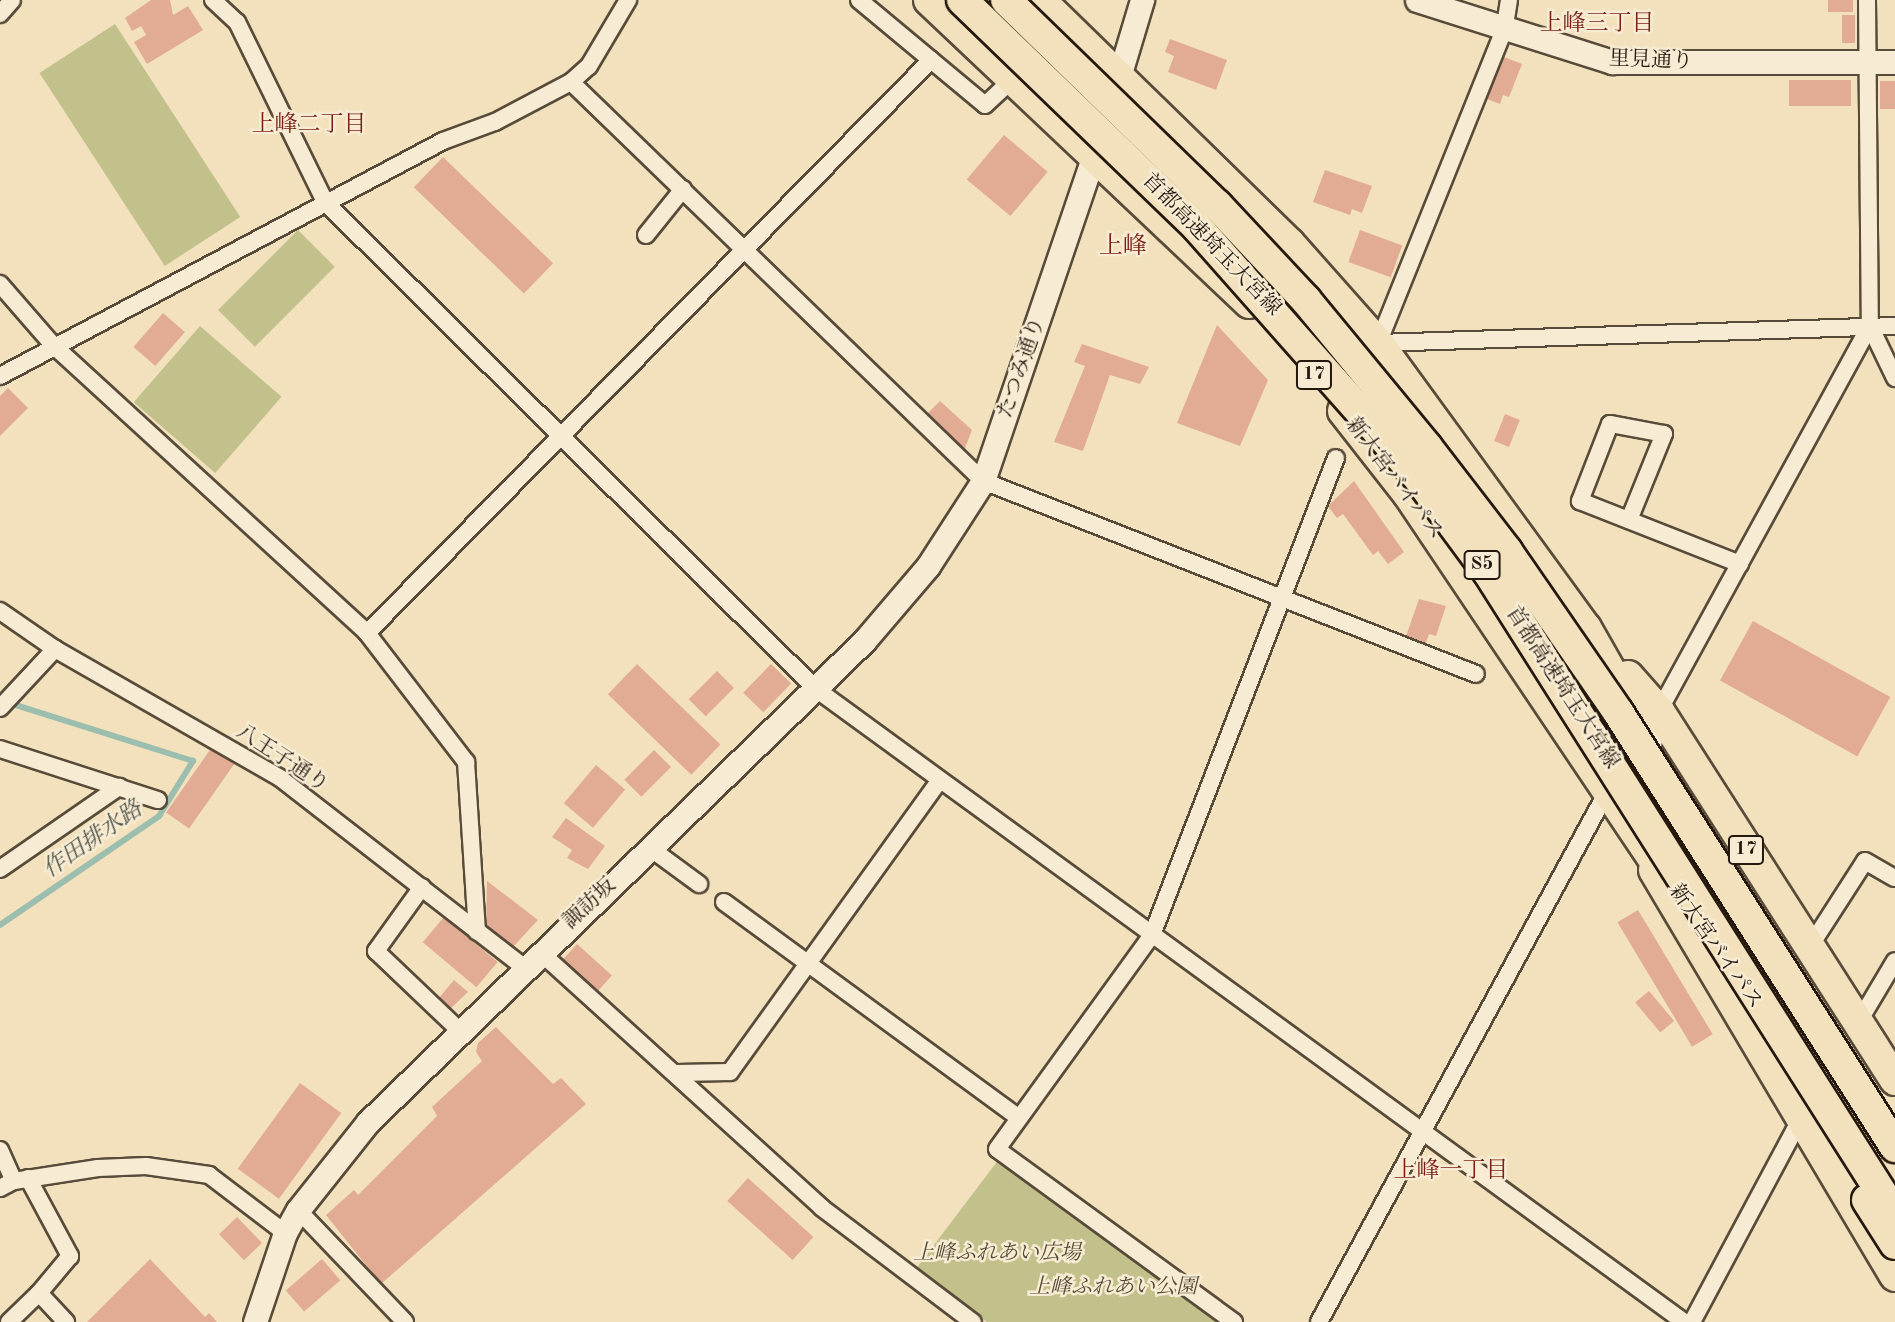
<!DOCTYPE html>
<meta charset="utf-8">
<style>
body{margin:0}
#map{position:relative;width:1895px;height:1322px;overflow:hidden;background:#f2e1bc;font-family:"Old Standard TT","Noto Serif JP",serif}
div>[style]{position:absolute}
.green>*{inset:0;background:#c2c18c;transform-origin:0 0}
.stream>*{height:6px;margin:-3px;padding:0 3px;transform-origin:3px;border-radius:3px;background:#9bbeaf}
.building>*{inset:0;background:#e2ac94;transform-origin:0 0}
.roads{filter:drop-shadow(2px 0 #584b3a) drop-shadow(-2px 0 #584b3a) drop-shadow(0 2px #584b3a) drop-shadow(0 -2px #584b3a)}
.street>*{height:16px;margin:-8px;padding:0 8px;transform-origin:8px;border-radius:8px;background:#f7ecd3}
.secondary>*{height:23px;margin:-11.5px;padding:0 11.5px;transform-origin:11.5px;border-radius:11.5px;background:#f7ecd3}
.highway>*{height:30px;margin:-15px;padding:0 15px;transform-origin:15px;border-radius:15px;background:#f2e1bc}
.bridges{filter:drop-shadow(2px 0 #25190f) drop-shadow(-2px 0 #25190f) drop-shadow(0 2px #25190f) drop-shadow(0 -2px #25190f)}
.highway-bridge>*{height:30px;margin:-15px;padding:0 15px;transform-origin:15px;border-radius:15px;background:#f2e1bc}
span{translate:-50% -50%;white-space:nowrap;text-align:center;line-height:1.15;-webkit-text-stroke:5px #f7ecd3;paint-order:stroke}
.shield-label span{padding:2px 5px;background:#f7ecd3;border:2px solid;border-radius:5px;-webkit-text-stroke-width:0}
.shield-label{font-size:19px;color:#25190f;font-weight:700}
.street-label{font-size:21px;color:#25190f}
.park-label{font-size:21px;color:#544b34;font-style:italic}
.neighbourhood-label{font-size:23px;color:#7a1f14}
.water-label{font-size:23px;color:#4e5347;font-style:italic}
.quarter-label{font-size:24px;color:#7a1f14}
</style>
<div id="map">
<div class="green">
<i style="left:115px;top:24px;width:230px;height:90px;rotate:57deg"></i>
<i style="left:298px;top:230px;width:52px;height:113px;rotate:45deg"></i>
<i style="left:200px;top:326px;width:108px;height:101px;rotate:41deg"></i>
<i style="clip-path:polygon(999px 1159px,1118px 1247px,1225px 1322px,987px 1322px,915px 1270px)"></i>
</div>
<div class="stream">
<i style="left:0;top:925px;width:193px;rotate:-34.4deg"></i>
<i style="left:159px;top:816px;width:65px;rotate:-58.3deg"></i>
<i style="left:193px;top:761px;width:193px;rotate:-162.5deg"></i>
</div>
<div class="building">
<i style="clip-path:polygon(151px 0,170px 0,173px 15px,188px 6px,203px 30px,147px 64px,134px 42px,146px 35px,141px 26px,132px 31px,125px 18px)"></i>
<i style="left:1828px;top:0;width:25px;height:12px"></i>
<i style="left:1842px;top:15px;width:13px;height:28px"></i>
<i style="clip-path:polygon(1170px 39px,1227px 60px,1216px 90px,1168px 72px,1174px 56px,1165px 52px)"></i>
<i style="clip-path:polygon(1499px 55px,1522px 64px,1509px 97px,1503px 95px,1500px 104px,1482px 97px)"></i>
<i style="left:1851px;top:80px;width:26px;height:62px;rotate:90deg"></i>
<i style="left:1880px;top:81px;width:15px;height:28px"></i>
<i style="left:1004px;top:135px;width:57px;height:58px;rotate:40deg"></i>
<i style="left:443px;top:157px;width:153px;height:42px;rotate:44deg"></i>
<i style="clip-path:polygon(1325px 170px,1372px 186px,1362px 213px,1352px 209px,1350px 215px,1313px 202px)"></i>
<i style="left:1360px;top:230px;width:45px;height:34px;rotate:20deg"></i>
<i style="left:163px;top:313px;width:29px;height:45px;rotate:41deg"></i>
<i style="clip-path:polygon(1217px 325px,1268px 380px,1240px 446px,1177px 423px)"></i>
<i style="clip-path:polygon(1082px 344px,1149px 367px,1140px 384px,1110px 375px,1083px 451px,1054px 442px,1085px 366px,1074px 362px)"></i>
<i style="clip-path:polygon(8px 388px,28px 408px,0 436px,0 396px)"></i>
<i style="clip-path:polygon(940px 401px,972px 430px,962px 456px,925px 416px)"></i>
<i style="left:1505px;top:414px;width:16px;height:29px;rotate:22deg"></i>
<i style="clip-path:polygon(1354px 481px,1404px 552px,1388px 564px,1378px 551px,1373px 555px,1343px 514px,1337px 518px,1328px 506px)"></i>
<i style="clip-path:polygon(1419px 599px,1446px 606px,1436px 636px,1429px 634px,1425px 645px,1405px 639px)"></i>
<i style="left:1753px;top:621px;width:157px;height:68px;rotate:29deg"></i>
<i style="left:637px;top:664px;width:116px;height:42px;rotate:44deg"></i>
<i style="left:771px;top:664px;width:28px;height:40px;rotate:44deg"></i>
<i style="left:717px;top:671px;width:24px;height:40px;rotate:45deg"></i>
<i style="left:212px;top:747px;width:28px;height:80px;rotate:35deg"></i>
<i style="left:654px;top:750px;width:24px;height:42px;rotate:45deg"></i>
<i style="left:596px;top:765px;width:38px;height:50px;rotate:40deg"></i>
<i style="clip-path:polygon(566px 818px,605px 846px,588px 869px,567px 858px,572px 850px,552px 837px)"></i>
<i style="clip-path:polygon(487px 881px,538px 920px,511px 949px,486px 928px)"></i>
<i style="left:1638px;top:910px;width:145px;height:24px;rotate:59deg"></i>
<i style="left:444px;top:917px;width:70px;height:33px;rotate:40deg"></i>
<i style="left:577px;top:944px;width:47px;height:23px;rotate:42deg"></i>
<i style="clip-path:polygon(454px 980px,468px 992px,450px 1009px,438px 999px)"></i>
<i style="left:1649px;top:991px;width:39px;height:18px;rotate:50deg"></i>
<i style="clip-path:polygon(496px 1027px,553px 1084px,561px 1078px,586px 1104px,381px 1284px,326px 1215px,354px 1190px,358px 1195px,437px 1116px,432px 1107px,482px 1061px,476px 1052px,478px 1043px)"></i>
<i style="left:300px;top:1083px;width:51px;height:106px;rotate:36deg"></i>
<i style="left:748px;top:1178px;width:88px;height:31px;rotate:42deg"></i>
<i style="left:237px;top:1217px;width:36px;height:25px;rotate:46deg"></i>
<i style="clip-path:polygon(150px 1259px,205px 1317px,209px 1313px,217px 1322px,87px 1322px)"></i>
<i style="left:322px;top:1259px;width:28px;height:48px;rotate:49deg"></i>
</div>
<div class="roads">
<div class="street">
<i style="left:213px;top:0;width:33px;rotate:43deg"></i>
<i style="left:237px;top:22px;width:200px;rotate:63.9deg"></i>
<i style="left:325px;top:202px;width:692px;rotate:44.77deg"></i>
<i style="left:816px;top:689px;width:1074px;rotate:36.1deg"></i>
<i style="left:859px;top:0;width:164px;rotate:39.8deg"></i>
<i style="left:985px;top:105px;width:38px;rotate:-43deg"></i>
<i style="left:1509px;top:0;width:30px;rotate:99deg"></i>
<i style="left:1504px;top:30px;width:337px;rotate:111.9deg"></i>
<i style="left:1378px;top:343px;width:517px;rotate:-1.88deg"></i>
<i style="left:1867px;top:0;width:326px;rotate:89.5deg"></i>
<i style="left:1870px;top:326px;width:58px;rotate:64.3deg"></i>
<i style="left:0;top:14px;width:18px;rotate:-49deg"></i>
<i style="left:571px;top:82px;width:574px;rotate:44.08deg"></i>
<i style="left:983px;top:481px;width:529px;rotate:21.38deg"></i>
<i style="left:646px;top:235px;width:59px;rotate:-51.2deg"></i>
<i style="left:0;top:284px;width:81px;rotate:49deg"></i>
<i style="left:53px;top:345px;width:426px;rotate:42.5deg"></i>
<i style="left:367px;top:633px;width:163px;rotate:52.5deg"></i>
<i style="left:466px;top:762px;width:170px;rotate:86.3deg"></i>
<i style="left:0;top:376px;width:501px;rotate:-27.94deg"></i>
<i style="left:443px;top:141px;width:55px;rotate:-20.1deg"></i>
<i style="left:495px;top:122px;width:86px;rotate:-27.8deg"></i>
<i style="left:571px;top:82px;width:24px;rotate:-42deg"></i>
<i style="left:589px;top:66px;width:77px;rotate:-59.4deg"></i>
<i style="left:1629px;top:520px;width:93px;rotate:-67.9deg"></i>
<i style="left:1664px;top:434px;width:55px;rotate:-169.5deg"></i>
<i style="left:1610px;top:424px;width:83px;rotate:111.3deg"></i>
<i style="left:1580px;top:501px;width:172px;rotate:21.5deg"></i>
<i style="left:0;top:611px;width:67px;rotate:34.6deg"></i>
<i style="left:55px;top:649px;width:259px;rotate:29.8deg"></i>
<i style="left:280px;top:778px;width:309px;rotate:37.8deg"></i>
<i style="left:367px;top:633px;width:804px;rotate:-45.45deg"></i>
<i style="left:0;top:708px;width:81px;rotate:-47deg"></i>
<i style="left:1653px;top:746px;width:36px;rotate:-80deg"></i>
<i style="left:1659px;top:711px;width:439px;rotate:-61.3deg"></i>
<i style="left:0;top:749px;width:166px;rotate:17.9deg"></i>
<i style="left:650px;top:848px;width:61px;rotate:36.3deg"></i>
<i style="left:0;top:869px;width:145px;rotate:-34.6deg"></i>
<i style="left:422px;top:887px;width:79px;rotate:125.7deg"></i>
<i style="left:376px;top:951px;width:116px;rotate:43.6deg"></i>
<i style="left:724px;top:902px;width:364px;rotate:36.2deg"></i>
<i style="left:1809px;top:948px;width:103px;rotate:-57.2deg"></i>
<i style="left:1865px;top:861px;width:34px;rotate:30deg"></i>
<i style="left:540px;top:952px;width:381px;rotate:42.2deg"></i>
<i style="left:822px;top:1208px;width:189px;rotate:37.1deg"></i>
<i style="left:1858px;top:1023px;width:72px;rotate:-59.2deg"></i>
<i style="left:677px;top:1073px;width:53px;rotate:-1.1deg"></i>
<i style="left:730px;top:1072px;width:356px;rotate:-54.3deg"></i>
<i style="left:0;top:1150px;width:34px;rotate:66deg"></i>
<i style="left:28px;top:1178px;width:89px;rotate:61.7deg"></i>
<i style="left:70px;top:1256px;width:48px;rotate:130deg"></i>
<i style="left:39px;top:1293px;width:40px;rotate:47deg"></i>
<i style="left:0;top:1188px;width:16px;rotate:-27deg"></i>
<i style="left:14px;top:1181px;width:85px;rotate:-8.8deg"></i>
<i style="left:98px;top:1168px;width:48px;rotate:-2.4deg"></i>
<i style="left:146px;top:1166px;width:64px;rotate:8.1deg"></i>
<i style="left:209px;top:1175px;width:96px;rotate:37.3deg"></i>
<i style="left:298px;top:1210px;width:155px;rotate:46.3deg"></i>
<i style="left:9px;top:1322px;width:42px;rotate:-44deg"></i>
<i style="left:1234px;top:1322px;width:293px;rotate:-143.9deg"></i>
<i style="left:997px;top:1149px;width:264px;rotate:-54.1deg"></i>
<i style="left:1152px;top:935px;width:511px;rotate:-68.91deg"></i>
<i style="left:1319px;top:1322px;width:605px;rotate:-61.49deg"></i>
<i style="left:1692px;top:1322px;width:231px;rotate:-61.9deg"></i>
</div>
<div class="secondary">
<i style="left:1417px;top:0;width:205px;rotate:17.6deg"></i>
<i style="left:1612px;top:62px;width:283px"></i>
<i style="left:1115px;top:90px;width:94px;rotate:-73.3deg"></i>
<i style="left:255px;top:1322px;width:94px;rotate:-71.4deg"></i>
<i style="left:285px;top:1233px;width:26px;rotate:-61deg"></i>
<i style="left:298px;top:1210px;width:112px;rotate:-51.5deg"></i>
<i style="left:368px;top:1122px;width:691px;rotate:-44.12deg"></i>
<i style="left:864px;top:641px;width:99px;rotate:-49.5deg"></i>
<i style="left:928px;top:566px;width:101px;rotate:-57.1deg"></i>
<i style="left:983px;top:481px;width:357px;rotate:-71.2deg"></i>
</div>
<div class="highway">
<i style="left:929px;top:0;width:441px;rotate:43.4deg"></i>
<i style="left:1040px;top:0;width:349px;rotate:44.3deg"></i>
<i style="left:1290px;top:244px;width:132px;rotate:48.4deg"></i>
<i style="left:1378px;top:343px;width:353px;rotate:53.9deg"></i>
<i style="left:1586px;top:628px;width:109px;rotate:60.4deg"></i>
<i style="left:1343px;top:411px;width:105px;rotate:51.9deg"></i>
<i style="left:1408px;top:494px;width:468px;rotate:56.1deg"></i>
<i style="left:1628px;top:676px;width:47px;rotate:48.5deg"></i>
<i style="left:1659px;top:711px;width:438px;rotate:57.4deg"></i>
<i style="left:1654px;top:870px;width:472px;rotate:59.3deg"></i>
</div>
</div>
<div class="bridges">
<div class="highway-bridge">
<i style="left:962px;top:0;width:327px;rotate:44deg"></i>
<i style="left:1197px;top:227px;width:327px;rotate:48.5deg"></i>
<i style="left:1414px;top:472px;width:124px;rotate:53.5deg"></i>
<i style="left:1488px;top:572px;width:760px;rotate:57.63deg"></i>
<i style="left:1006px;top:0;width:294px;rotate:44.2deg"></i>
<i style="left:1217px;top:205px;width:130px;rotate:46.9deg"></i>
<i style="left:1306px;top:300px;width:190px;rotate:50.5deg"></i>
<i style="left:1427px;top:447px;width:131px;rotate:52.4deg"></i>
<i style="left:1507px;top:551px;width:196px;rotate:55.4deg"></i>
<i style="left:1618px;top:712px;width:516px;rotate:57.51deg"></i>
<i style="left:1867px;top:1200px;width:52px;rotate:57.5deg"></i>
</div>
</div>
<div class="shield-label">
<span style="left:1314px;top:375px">17</span>
<span style="left:1482px;top:565px">S5</span>
<span style="left:1746px;top:850px">17</span>
</div>
<div class="street-label">
<span style="left:1651px;top:61px;rotate:2deg">里見通り</span>
<span style="left:1211px;top:245px;rotate:46deg">首都高速埼玉大宮線</span>
<span style="left:1022px;top:368px;rotate:-71deg">たつみ通り</span>
<span style="left:1394px;top:479px;rotate:53deg">新大宮バイパス</span>
<span style="left:1562px;top:688px;rotate:57deg">首都高速埼玉大宮線</span>
<span style="left:282px;top:759px;rotate:33deg">八王子通り</span>
<span style="left:590px;top:904px;rotate:-43deg">諏訪坂</span>
<span style="left:1715px;top:947px;rotate:55deg">新大宮バイパス</span>
</div>
<div class="park-label">
<span style="left:997px;top:1254px">上峰ふれあい広場</span>
<span style="left:1113px;top:1288px">上峰ふれあい公園</span>
</div>
<div class="neighbourhood-label">
<span style="left:1597px;top:24px">上峰三丁目</span>
<span style="left:309px;top:125px">上峰二丁目</span>
<span style="left:1451px;top:1171px">上峰一丁目</span>
</div>
<div class="water-label">
<span style="left:93px;top:840px;rotate:-35deg">作田排水路</span>
</div>
<div class="quarter-label">
<span style="left:1123px;top:248px">上峰</span>
</div>
</div>
